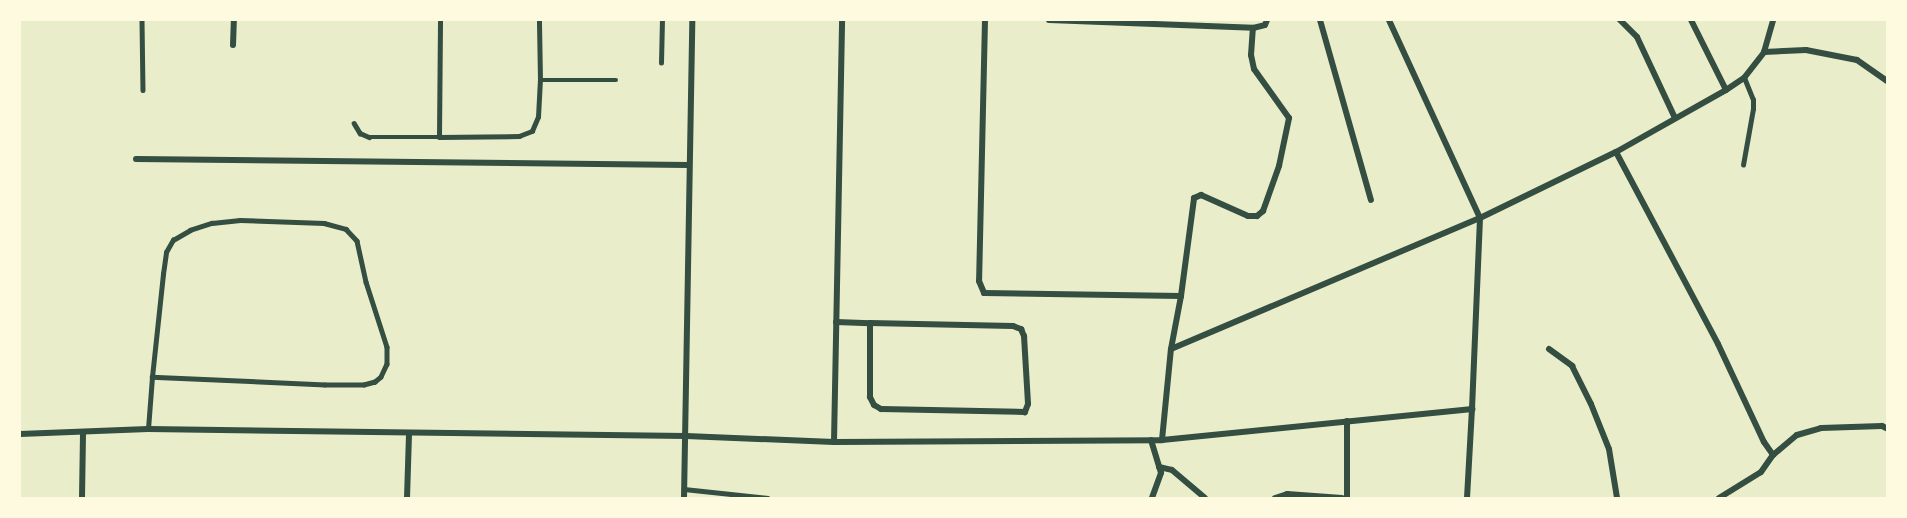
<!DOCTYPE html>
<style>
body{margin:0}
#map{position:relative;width:1907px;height:518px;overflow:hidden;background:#e9edc9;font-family:"DejaVu Sans",sans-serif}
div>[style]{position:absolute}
.service>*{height:4.5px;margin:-2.25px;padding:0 2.25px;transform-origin:2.25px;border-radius:2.25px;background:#344e41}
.minor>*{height:6px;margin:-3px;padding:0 3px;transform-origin:3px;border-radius:3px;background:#344e41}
span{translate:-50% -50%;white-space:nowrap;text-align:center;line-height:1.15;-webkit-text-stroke:4.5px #fefae0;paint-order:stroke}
.frame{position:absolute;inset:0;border:21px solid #fefae0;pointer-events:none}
</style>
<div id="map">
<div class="service">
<i style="left:142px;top:20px;width:70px;rotate:89.2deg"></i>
<i style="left:661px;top:63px;width:43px;rotate:-88.7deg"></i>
<i style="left:540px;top:80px;width:76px"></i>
<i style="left:354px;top:123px;width:12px;rotate:59deg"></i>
<i style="left:360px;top:133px;width:10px;rotate:24deg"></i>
<i style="left:369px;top:137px;width:70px"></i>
<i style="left:439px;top:137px;width:117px;rotate:-89.5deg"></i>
<i style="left:439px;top:137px;width:80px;rotate:-0.7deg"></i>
<i style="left:519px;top:136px;width:14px;rotate:-21deg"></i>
<i style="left:532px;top:131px;width:15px;rotate:-67deg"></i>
<i style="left:538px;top:117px;width:37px;rotate:-87deg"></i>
<i style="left:540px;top:80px;width:60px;rotate:-91deg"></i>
<i style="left:1743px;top:165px;width:57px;rotate:-79.9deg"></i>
<i style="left:1753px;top:109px;width:9px;rotate:-90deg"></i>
<i style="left:1753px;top:100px;width:24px;rotate:-112deg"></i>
<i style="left:148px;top:429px;width:52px;rotate:-85.6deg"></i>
<i style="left:152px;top:377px;width:104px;rotate:-83.9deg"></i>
<i style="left:163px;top:274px;width:22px;rotate:-82deg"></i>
<i style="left:166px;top:252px;width:14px;rotate:-60deg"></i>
<i style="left:173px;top:240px;width:20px;rotate:-30deg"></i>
<i style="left:190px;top:230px;width:23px;rotate:-18deg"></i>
<i style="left:212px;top:223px;width:28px;rotate:-6deg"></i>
<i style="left:240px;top:220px;width:84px;rotate:2deg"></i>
<i style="left:324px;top:223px;width:23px;rotate:15deg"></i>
<i style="left:346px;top:229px;width:16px;rotate:47deg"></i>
<i style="left:357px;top:241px;width:42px;rotate:77.6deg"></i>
<i style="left:366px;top:282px;width:68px;rotate:72.1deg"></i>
<i style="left:387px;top:347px;width:17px;rotate:90deg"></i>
<i style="left:387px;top:364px;width:14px;rotate:115deg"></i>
<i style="left:381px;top:377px;width:8px;rotate:140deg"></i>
<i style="left:375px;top:382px;width:11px;rotate:165deg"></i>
<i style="left:364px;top:385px;width:39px;rotate:180deg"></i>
<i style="left:325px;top:385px;width:173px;rotate:-177.4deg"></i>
<i style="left:684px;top:489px;width:84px;rotate:6.1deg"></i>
</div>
<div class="minor">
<i style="left:985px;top:20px;width:261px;rotate:91.3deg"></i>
<i style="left:979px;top:281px;width:13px;rotate:67deg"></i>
<i style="left:984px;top:293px;width:197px;rotate:0.9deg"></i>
<i style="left:1181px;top:296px;width:54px;rotate:100.7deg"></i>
<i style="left:1049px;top:20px;width:204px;rotate:2.2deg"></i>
<i style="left:1253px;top:28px;width:12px;rotate:-14deg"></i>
<i style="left:1265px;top:25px;width:5px;rotate:-68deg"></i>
<i style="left:1320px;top:20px;width:187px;rotate:74.2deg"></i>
<i style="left:1620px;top:20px;width:24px;rotate:45deg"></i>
<i style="left:1637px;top:37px;width:89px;rotate:64.9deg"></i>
<i style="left:1691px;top:20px;width:78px;rotate:63.4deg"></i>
<i style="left:233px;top:45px;width:25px;rotate:-88deg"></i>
<i style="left:1764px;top:52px;width:42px;rotate:-2.7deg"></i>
<i style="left:1806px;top:50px;width:52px;rotate:11.1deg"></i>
<i style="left:1857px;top:60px;width:38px;rotate:35deg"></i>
<i style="left:1616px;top:152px;width:217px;rotate:62deg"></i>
<i style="left:1718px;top:344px;width:108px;rotate:64.9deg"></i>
<i style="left:1764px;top:442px;width:16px;rotate:55deg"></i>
<i style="left:1773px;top:455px;width:31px;rotate:-40deg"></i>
<i style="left:1797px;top:435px;width:25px;rotate:-16deg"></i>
<i style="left:1821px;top:428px;width:61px;rotate:-1.9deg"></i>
<i style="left:1882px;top:426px;width:7px;rotate:27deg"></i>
<i style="left:136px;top:159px;width:552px;rotate:0.62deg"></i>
<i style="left:1181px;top:296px;width:99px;rotate:-82.4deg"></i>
<i style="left:1194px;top:198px;width:8px;rotate:-23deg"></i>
<i style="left:1201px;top:195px;width:51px;rotate:24.1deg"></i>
<i style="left:1248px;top:216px;width:9px"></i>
<i style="left:1257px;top:216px;width:8px;rotate:-40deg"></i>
<i style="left:1263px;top:211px;width:48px;rotate:-70.4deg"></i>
<i style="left:1279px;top:166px;width:49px;rotate:-78.2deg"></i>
<i style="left:1289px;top:118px;width:60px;rotate:-125.5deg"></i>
<i style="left:1254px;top:69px;width:14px;rotate:-102deg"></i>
<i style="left:1251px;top:55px;width:27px;rotate:-86deg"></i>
<i style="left:836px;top:322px;width:34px;rotate:2deg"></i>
<i style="left:870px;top:323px;width:143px;rotate:1.2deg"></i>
<i style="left:1013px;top:326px;width:9px;rotate:21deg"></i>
<i style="left:1021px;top:329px;width:8px;rotate:67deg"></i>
<i style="left:1024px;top:336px;width:68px;rotate:86.6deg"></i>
<i style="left:1028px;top:404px;width:9px;rotate:111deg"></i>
<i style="left:1025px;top:412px;width:144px;rotate:-178.8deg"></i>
<i style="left:881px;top:409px;width:8px;rotate:-150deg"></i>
<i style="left:874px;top:405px;width:9px;rotate:-117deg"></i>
<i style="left:870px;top:397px;width:74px;rotate:-90deg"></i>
<i style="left:1549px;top:349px;width:29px;rotate:36deg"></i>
<i style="left:1572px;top:366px;width:42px;rotate:63.4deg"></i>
<i style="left:1591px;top:404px;width:48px;rotate:68.2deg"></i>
<i style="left:1609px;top:449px;width:50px;rotate:80.7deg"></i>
<i style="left:1347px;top:421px;width:77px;rotate:90deg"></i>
<i style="left:20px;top:434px;width:128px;rotate:-2.2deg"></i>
<i style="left:148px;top:429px;width:538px;rotate:0.75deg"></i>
<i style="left:686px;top:436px;width:148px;rotate:2.3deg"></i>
<i style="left:834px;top:442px;width:328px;rotate:-0.3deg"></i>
<i style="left:1162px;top:440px;width:312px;rotate:-5.7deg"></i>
<i style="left:1472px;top:409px;width:191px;rotate:-87.6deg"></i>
<i style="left:1480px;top:218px;width:218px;rotate:-114.7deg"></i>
<i style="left:1151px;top:440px;width:34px;rotate:73deg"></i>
<i style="left:1161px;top:473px;width:27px;rotate:110deg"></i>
<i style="left:1162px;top:440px;width:91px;rotate:-84.4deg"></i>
<i style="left:1171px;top:349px;width:336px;rotate:-23deg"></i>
<i style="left:1480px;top:218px;width:151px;rotate:-25.9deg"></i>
<i style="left:1616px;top:152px;width:126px;rotate:-29.4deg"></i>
<i style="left:1726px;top:90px;width:22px;rotate:-34deg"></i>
<i style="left:1744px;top:78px;width:33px;rotate:-52deg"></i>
<i style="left:1764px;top:52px;width:33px;rotate:-74deg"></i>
<i style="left:834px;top:442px;width:422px;rotate:-88.9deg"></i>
<i style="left:1159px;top:467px;width:13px;rotate:13deg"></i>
<i style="left:1172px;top:470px;width:43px;rotate:40.3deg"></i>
<i style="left:82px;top:498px;width:66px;rotate:-89.1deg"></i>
<i style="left:407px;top:498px;width:65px;rotate:-88.2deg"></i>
<i style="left:684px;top:498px;width:478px;rotate:-89deg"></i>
<i style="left:1275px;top:498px;width:13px;rotate:-18deg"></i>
<i style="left:1287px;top:494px;width:55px;rotate:4.2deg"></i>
<i style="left:1467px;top:498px;width:89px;rotate:-86.8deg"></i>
<i style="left:1719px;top:498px;width:49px;rotate:-31.8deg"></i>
<i style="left:1761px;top:472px;width:21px;rotate:-55deg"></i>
</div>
<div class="frame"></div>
</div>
